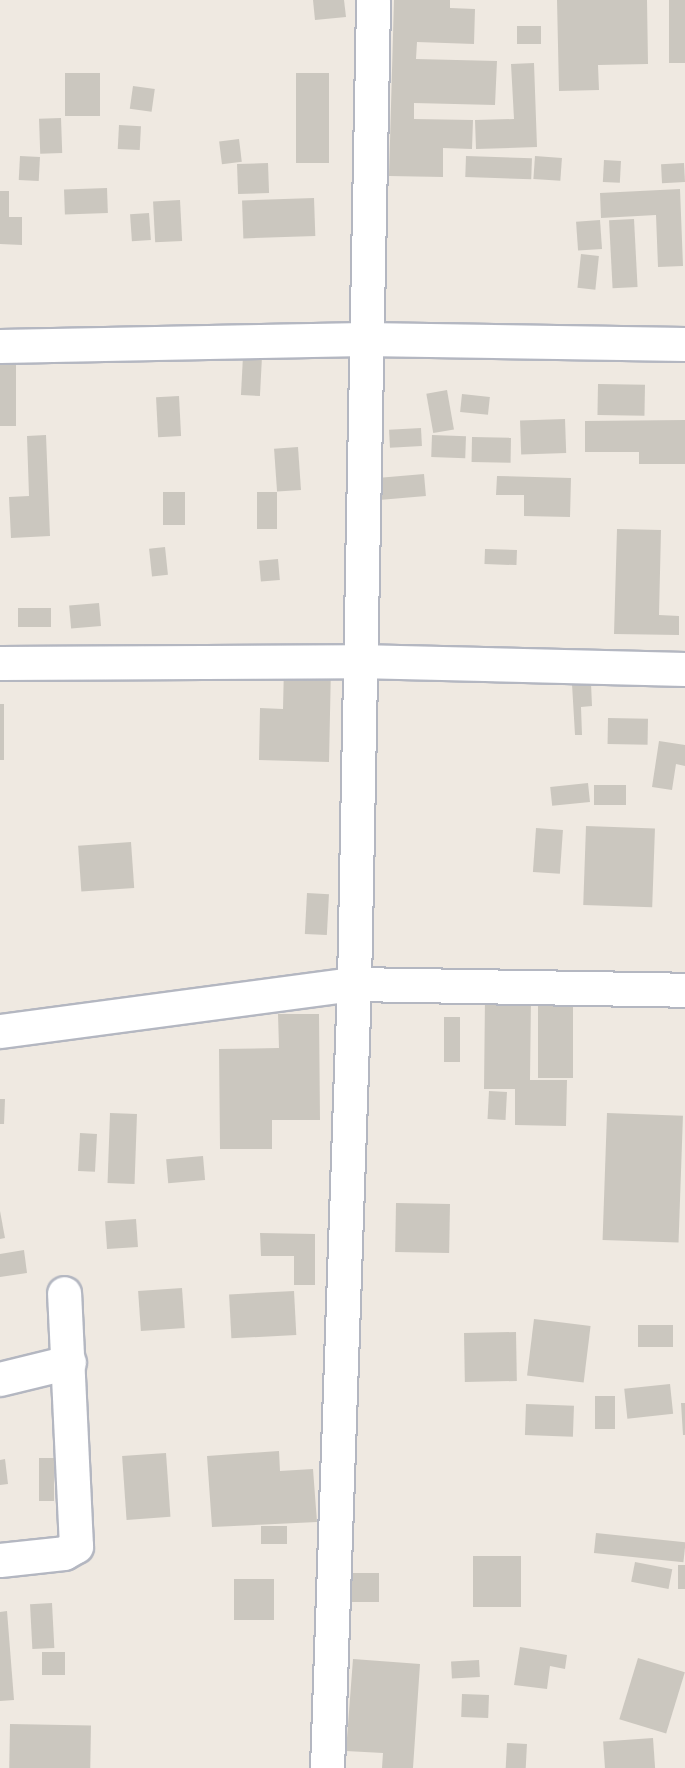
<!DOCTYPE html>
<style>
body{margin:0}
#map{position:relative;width:685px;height:1768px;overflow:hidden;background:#efe9e1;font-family:Karla,sans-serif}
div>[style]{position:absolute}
.building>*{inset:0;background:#cbc7bf;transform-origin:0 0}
.roads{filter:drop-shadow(2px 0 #b4b7c1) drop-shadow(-2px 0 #b4b7c1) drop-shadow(0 2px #b4b7c1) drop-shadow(0 -2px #b4b7c1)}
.minor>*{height:33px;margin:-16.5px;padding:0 16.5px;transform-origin:16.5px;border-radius:16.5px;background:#fff}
span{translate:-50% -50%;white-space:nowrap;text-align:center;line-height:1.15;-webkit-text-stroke:6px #fff;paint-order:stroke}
</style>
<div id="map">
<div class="building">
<i style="clip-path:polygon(313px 0,344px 0,346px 17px,315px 20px)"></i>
<i style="clip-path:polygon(394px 0,450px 0,450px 8px,475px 9px,474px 44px,417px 42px,416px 59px,497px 61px,495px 105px,414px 103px,414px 119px,473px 120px,472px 149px,443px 148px,443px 177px,389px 176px)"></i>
<i style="clip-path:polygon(557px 0,647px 0,648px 64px,598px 65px,599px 90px,559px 91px)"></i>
<i style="left:669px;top:0;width:16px;height:63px"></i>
<i style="left:517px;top:26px;width:24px;height:18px"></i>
<i style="clip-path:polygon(534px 63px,537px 147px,476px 149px,475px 120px,514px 119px,511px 64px)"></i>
<i style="left:65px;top:73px;width:35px;height:43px"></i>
<i style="left:296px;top:73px;width:33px;height:90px"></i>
<i style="left:133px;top:86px;width:22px;height:23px;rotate:8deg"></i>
<i style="left:61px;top:118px;width:35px;height:22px;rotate:88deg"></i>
<i style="left:119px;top:125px;width:22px;height:24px;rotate:3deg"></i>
<i style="left:239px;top:139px;width:23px;height:20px;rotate:83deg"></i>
<i style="left:20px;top:156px;width:20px;height:24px;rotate:3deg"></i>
<i style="left:466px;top:156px;width:66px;height:21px;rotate:2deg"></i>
<i style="left:535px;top:156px;width:27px;height:23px;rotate:4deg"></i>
<i style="left:604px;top:160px;width:17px;height:22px;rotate:3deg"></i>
<i style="left:268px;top:163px;width:30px;height:31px;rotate:88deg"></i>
<i style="left:684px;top:163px;width:19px;height:23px;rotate:87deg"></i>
<i style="left:107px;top:188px;width:25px;height:43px;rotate:88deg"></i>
<i style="clip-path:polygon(680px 189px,683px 266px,658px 267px,656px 215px,601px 218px,600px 193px)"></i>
<i style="clip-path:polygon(0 191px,9px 191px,9px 217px,22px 217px,22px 245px,0 244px)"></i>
<i style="left:314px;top:198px;width:38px;height:72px;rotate:88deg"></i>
<i style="left:180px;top:200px;width:41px;height:27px;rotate:87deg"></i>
<i style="left:149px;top:213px;width:27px;height:19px;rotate:86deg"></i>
<i style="left:634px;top:219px;width:68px;height:25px;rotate:87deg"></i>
<i style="left:600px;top:220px;width:29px;height:24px;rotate:86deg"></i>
<i style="left:581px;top:254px;width:18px;height:34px;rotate:6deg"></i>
<i style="left:243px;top:356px;width:19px;height:39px;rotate:3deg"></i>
<i style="left:0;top:359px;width:16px;height:67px"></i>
<i style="left:598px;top:384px;width:47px;height:31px;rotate:1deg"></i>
<i style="left:447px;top:390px;width:40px;height:21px;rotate:80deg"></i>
<i style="left:462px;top:394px;width:28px;height:18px;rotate:6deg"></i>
<i style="left:179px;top:396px;width:40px;height:23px;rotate:87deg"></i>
<i style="left:565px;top:419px;width:34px;height:45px;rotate:88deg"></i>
<i style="clip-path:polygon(685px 420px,685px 464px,639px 464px,639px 452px,585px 452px,585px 421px)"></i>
<i style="left:421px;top:428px;width:18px;height:32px;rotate:87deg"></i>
<i style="clip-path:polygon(46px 435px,50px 536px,11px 538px,9px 497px,29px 496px,27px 436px)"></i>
<i style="left:432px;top:435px;width:34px;height:22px;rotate:2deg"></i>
<i style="left:472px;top:437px;width:39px;height:25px;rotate:1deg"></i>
<i style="left:298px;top:447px;width:43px;height:24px;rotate:86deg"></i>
<i style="left:424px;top:474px;width:22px;height:44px;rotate:85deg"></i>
<i style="clip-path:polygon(497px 476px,571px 478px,570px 517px,524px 516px,524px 495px,496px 495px)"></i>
<i style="left:163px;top:492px;width:22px;height:33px"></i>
<i style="left:257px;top:492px;width:20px;height:37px"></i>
<i style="clip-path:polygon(617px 529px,661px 530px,659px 615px,679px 616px,679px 635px,614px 634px)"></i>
<i style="left:165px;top:547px;width:28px;height:16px;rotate:84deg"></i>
<i style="left:485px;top:549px;width:32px;height:15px;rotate:2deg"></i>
<i style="left:278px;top:559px;width:21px;height:19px;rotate:85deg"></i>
<i style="left:99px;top:603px;width:23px;height:30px;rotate:85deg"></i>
<i style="left:51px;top:608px;width:19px;height:33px;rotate:90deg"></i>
<i style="clip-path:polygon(284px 665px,331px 666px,329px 762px,259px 760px,260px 708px,283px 709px)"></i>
<i style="clip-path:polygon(591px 683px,592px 706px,581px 707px,582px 735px,575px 735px,572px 684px)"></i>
<i style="left:0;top:704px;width:4px;height:56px"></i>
<i style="left:608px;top:718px;width:40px;height:26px;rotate:1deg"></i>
<i style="clip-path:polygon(659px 741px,685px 745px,685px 766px,676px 764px,672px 790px,652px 787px)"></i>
<i style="left:588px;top:783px;width:19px;height:38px;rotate:84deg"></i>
<i style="left:594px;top:785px;width:32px;height:20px"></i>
<i style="left:586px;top:826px;width:69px;height:79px;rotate:2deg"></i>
<i style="left:536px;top:828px;width:27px;height:44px;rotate:4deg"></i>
<i style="left:131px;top:842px;width:46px;height:53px;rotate:86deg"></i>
<i style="left:307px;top:893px;width:22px;height:41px;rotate:3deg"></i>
<i style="clip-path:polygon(485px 997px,531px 997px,530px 1080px,567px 1080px,566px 1126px,515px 1125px,515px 1089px,484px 1089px)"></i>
<i style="left:538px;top:999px;width:35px;height:79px"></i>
<i style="clip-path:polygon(278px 1014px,319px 1014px,320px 1120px,272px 1120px,272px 1149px,220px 1149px,219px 1049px,279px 1048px)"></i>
<i style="left:444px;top:1017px;width:16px;height:45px"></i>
<i style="left:489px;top:1091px;width:18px;height:28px;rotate:3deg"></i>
<i style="clip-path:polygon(0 1099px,5px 1099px,4px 1124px,0 1124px)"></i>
<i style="left:110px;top:1113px;width:27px;height:70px;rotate:2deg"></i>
<i style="left:607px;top:1113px;width:76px;height:127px;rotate:2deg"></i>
<i style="left:80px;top:1133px;width:17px;height:38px;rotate:3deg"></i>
<i style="left:203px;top:1156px;width:24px;height:37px;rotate:85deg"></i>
<i style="left:396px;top:1203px;width:54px;height:49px;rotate:1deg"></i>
<i style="clip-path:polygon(0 1211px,5px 1238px,0 1239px)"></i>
<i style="left:136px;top:1219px;width:28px;height:31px;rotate:86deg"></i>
<i style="clip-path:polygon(260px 1233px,315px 1234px,315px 1285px,294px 1285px,294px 1256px,261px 1256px)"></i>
<i style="clip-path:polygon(24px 1250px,27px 1273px,0 1277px,0 1254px)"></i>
<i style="left:182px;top:1288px;width:40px;height:44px;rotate:86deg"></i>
<i style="left:294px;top:1291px;width:44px;height:65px;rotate:87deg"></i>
<i style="left:534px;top:1319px;width:57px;height:57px;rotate:7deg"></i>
<i style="left:638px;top:1325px;width:35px;height:22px"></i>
<i style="left:516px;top:1332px;width:49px;height:52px;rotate:89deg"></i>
<i style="left:670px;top:1384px;width:30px;height:46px;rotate:84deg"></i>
<i style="left:595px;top:1396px;width:20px;height:33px"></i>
<i style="clip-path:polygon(681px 1403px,685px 1403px,685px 1435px,683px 1435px)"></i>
<i style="left:526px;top:1404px;width:48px;height:31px;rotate:2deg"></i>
<i style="clip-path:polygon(279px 1451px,280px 1471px,313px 1469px,317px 1522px,212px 1527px,207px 1456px)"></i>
<i style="left:166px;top:1453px;width:64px;height:44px;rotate:86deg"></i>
<i style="left:54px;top:1458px;width:43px;height:15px;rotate:90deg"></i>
<i style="clip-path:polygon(5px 1459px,8px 1484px,0 1485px,0 1460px)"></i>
<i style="left:261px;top:1526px;width:26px;height:18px"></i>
<i style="left:596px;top:1533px;width:90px;height:20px;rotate:6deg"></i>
<i style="left:473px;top:1556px;width:48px;height:51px"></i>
<i style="left:635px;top:1562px;width:38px;height:20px;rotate:11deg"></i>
<i style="left:678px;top:1565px;width:7px;height:24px"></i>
<i style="left:351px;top:1573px;width:28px;height:29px"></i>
<i style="left:234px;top:1579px;width:40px;height:41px"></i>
<i style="left:52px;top:1603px;width:45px;height:22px;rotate:87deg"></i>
<i style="clip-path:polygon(7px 1611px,14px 1700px,0 1701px,0 1612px)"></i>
<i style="clip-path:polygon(520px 1647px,567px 1655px,565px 1669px,550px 1666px,547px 1689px,514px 1685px)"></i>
<i style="left:42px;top:1652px;width:23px;height:23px"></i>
<i style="left:638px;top:1658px;width:49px;height:64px;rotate:17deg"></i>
<i style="clip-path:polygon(353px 1659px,420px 1664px,413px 1768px,382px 1768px,383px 1753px,346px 1751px)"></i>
<i style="left:479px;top:1660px;width:17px;height:28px;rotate:87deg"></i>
<i style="left:462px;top:1694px;width:27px;height:23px;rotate:2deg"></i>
<i style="left:10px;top:1724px;width:81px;height:44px;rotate:1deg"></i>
<i style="left:653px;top:1738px;width:30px;height:50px;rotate:86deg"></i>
<i style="left:507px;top:1743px;width:20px;height:25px;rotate:3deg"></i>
</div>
<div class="roads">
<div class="minor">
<i style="left:0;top:346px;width:364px;rotate:-1.1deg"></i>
<i style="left:364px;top:339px;width:321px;rotate:0.9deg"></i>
<i style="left:0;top:663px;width:357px;rotate:-0.3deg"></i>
<i style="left:357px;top:661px;width:328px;rotate:1.4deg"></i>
<i style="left:0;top:1031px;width:357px;rotate:-7.6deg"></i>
<i style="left:354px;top:984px;width:331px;rotate:1deg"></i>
<i style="left:0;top:1379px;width:71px;rotate:-13.8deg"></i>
<i style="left:0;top:1560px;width:64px;rotate:-6.2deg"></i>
<i style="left:64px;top:1553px;width:14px;rotate:-30deg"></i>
<i style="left:76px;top:1546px;width:253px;rotate:-92.7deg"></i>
<i style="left:327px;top:1768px;width:784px;rotate:-88.03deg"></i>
<i style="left:354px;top:984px;width:984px;rotate:-88.89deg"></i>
</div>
</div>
</div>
